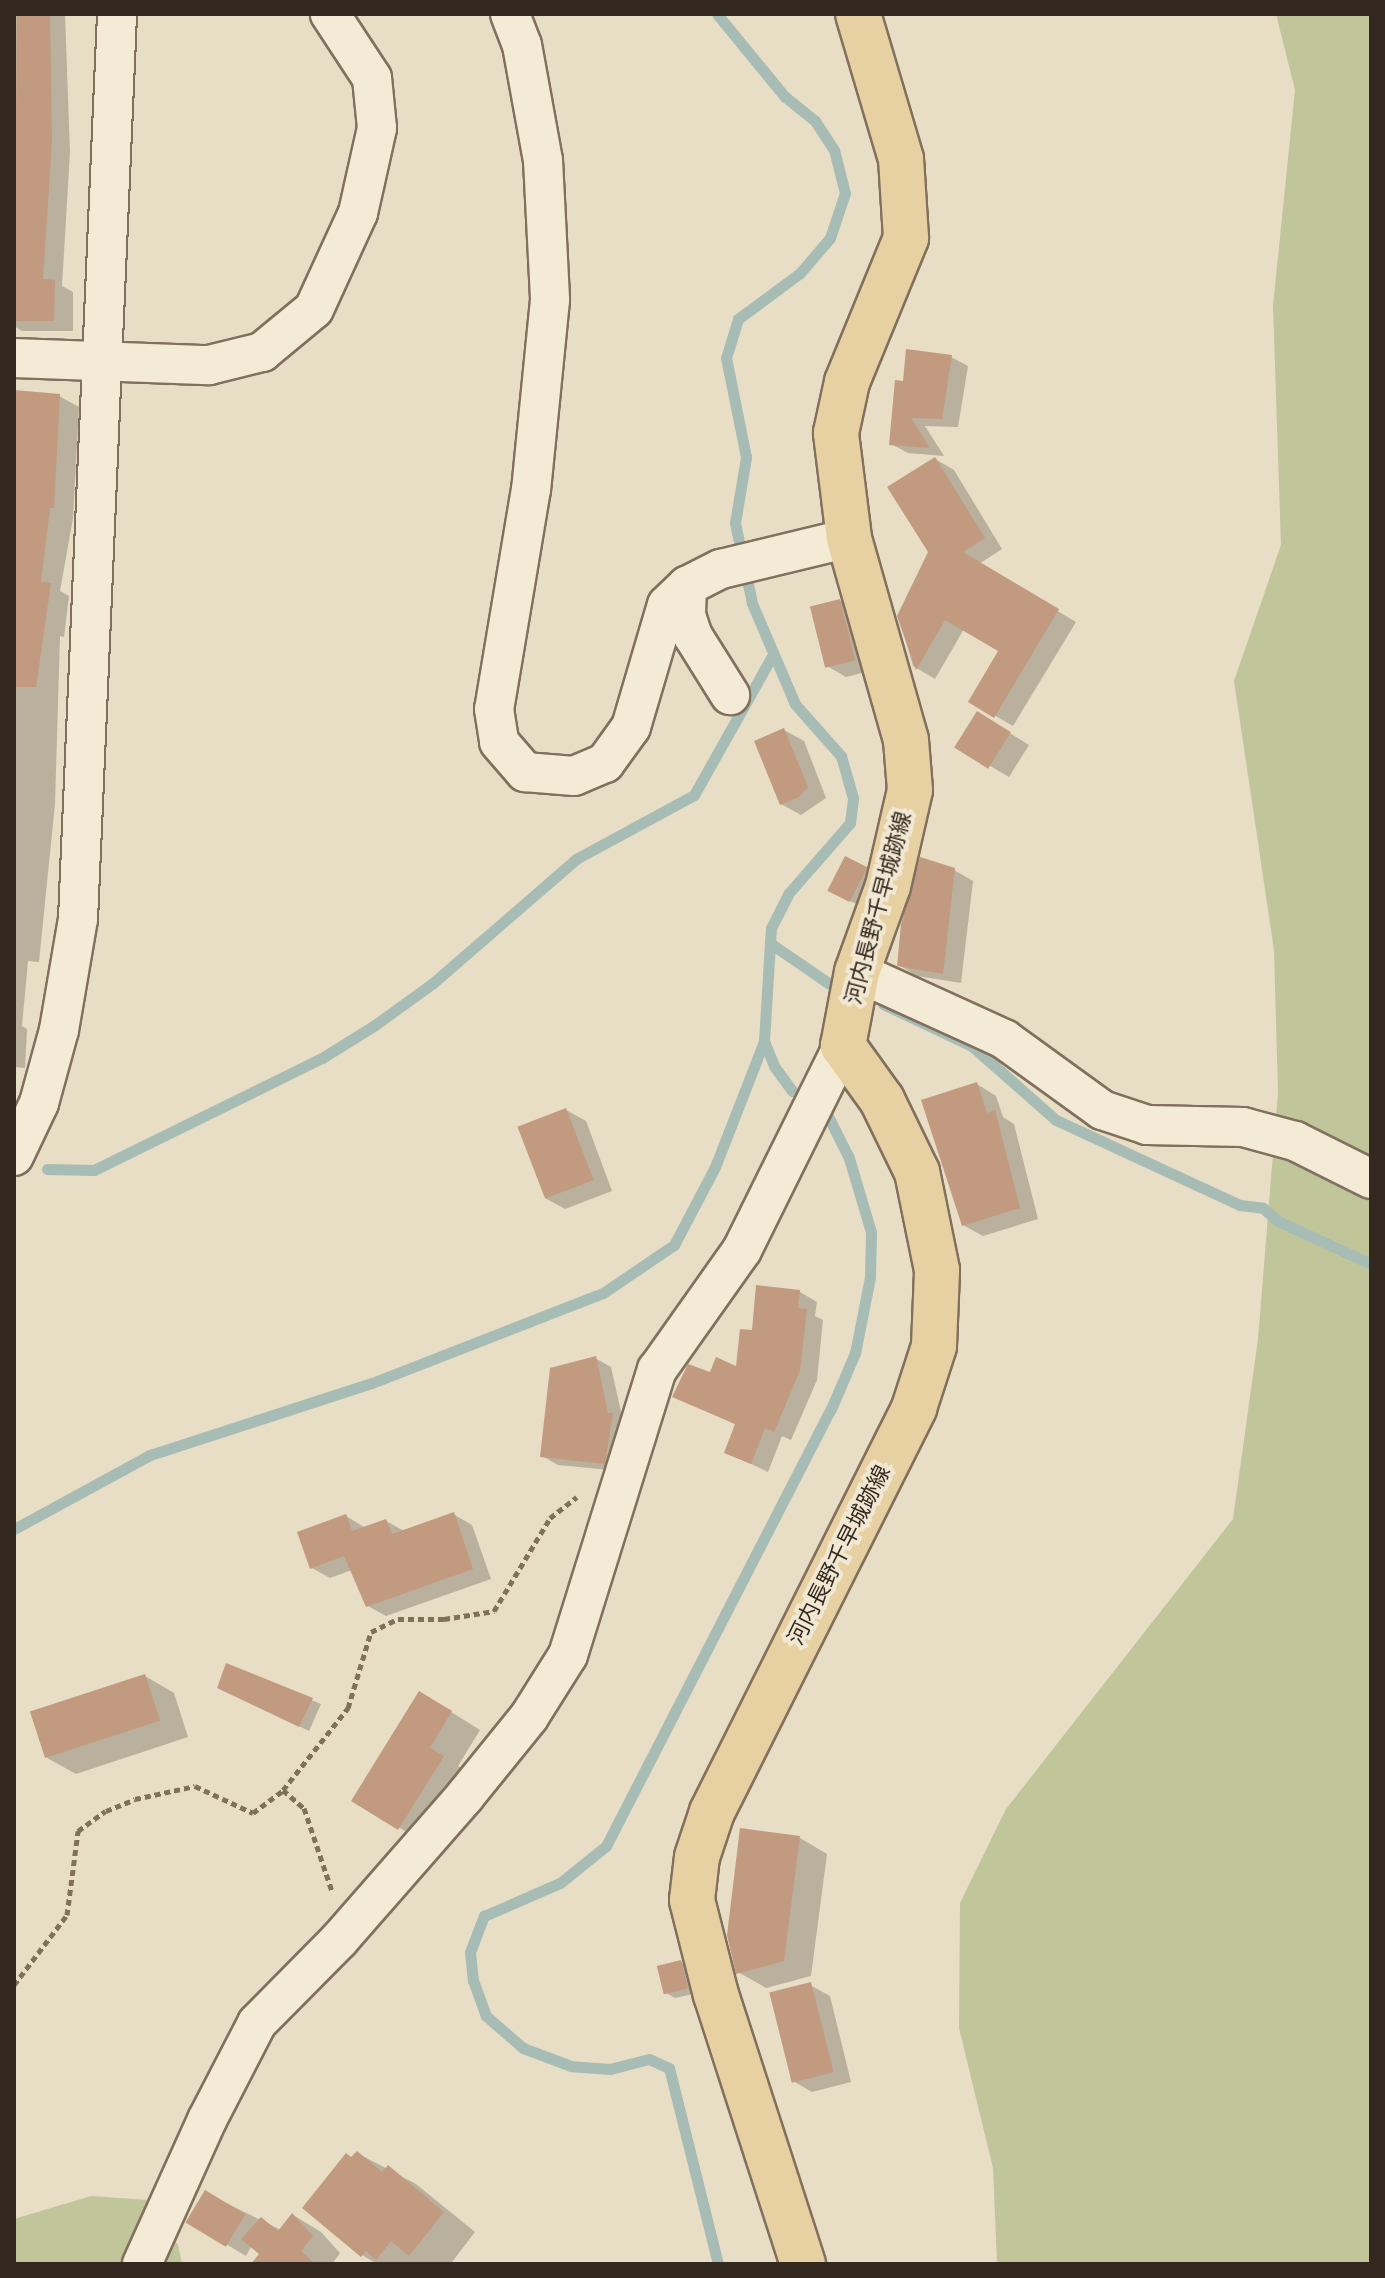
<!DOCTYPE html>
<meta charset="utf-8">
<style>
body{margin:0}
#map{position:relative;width:1385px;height:2278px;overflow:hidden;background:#e8ddc5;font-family:"Crimson Pro","Noto Sans JP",serif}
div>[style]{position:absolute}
.green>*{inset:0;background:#c1c59a}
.shadow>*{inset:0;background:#0003}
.stream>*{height:11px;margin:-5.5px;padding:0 5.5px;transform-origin:5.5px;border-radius:5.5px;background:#a6bcb5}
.building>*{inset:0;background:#c29a7f;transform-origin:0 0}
.path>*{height:5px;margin-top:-2.5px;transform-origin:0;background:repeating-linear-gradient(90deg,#81705d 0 6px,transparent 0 10px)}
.roads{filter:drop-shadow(2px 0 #81705d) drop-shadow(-2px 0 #81705d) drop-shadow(0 2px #81705d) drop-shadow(0 -2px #81705d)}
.minor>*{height:38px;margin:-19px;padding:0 19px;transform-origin:19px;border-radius:19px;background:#f4ebd7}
.major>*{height:44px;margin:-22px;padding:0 22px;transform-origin:22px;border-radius:22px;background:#e7d0a1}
span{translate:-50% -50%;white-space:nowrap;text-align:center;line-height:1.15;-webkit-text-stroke:8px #f1e8d3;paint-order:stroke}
.street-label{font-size:22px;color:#33281f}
.frame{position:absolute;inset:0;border:16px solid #33281f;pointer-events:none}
</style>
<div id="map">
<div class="green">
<i style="clip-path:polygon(1276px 14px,1371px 14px,1371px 2264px,997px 2264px,993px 2168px,959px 2028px,960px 1903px,1006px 1809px,1233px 1519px,1258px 1339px,1278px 1092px,1274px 950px,1234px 681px,1281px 545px,1273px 306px,1295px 90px)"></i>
<i style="clip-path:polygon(91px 2196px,148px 2200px,178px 2245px,182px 2264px,14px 2264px,14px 2219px)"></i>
</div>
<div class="shadow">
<i style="clip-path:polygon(14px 14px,65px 14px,70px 152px,62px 286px,73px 292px,73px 331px,22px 331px,14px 326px)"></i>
<i style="clip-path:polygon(951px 357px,968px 366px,958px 427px,925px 426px,944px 456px,908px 453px,891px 444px,905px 383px)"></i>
<i style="clip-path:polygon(14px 392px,59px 396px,79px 407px,73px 518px,60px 591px,69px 596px,64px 637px,60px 636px,55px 804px,39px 962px,28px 961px,22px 1026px,27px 1029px,25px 1068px,14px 1067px)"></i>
<i style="clip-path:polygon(935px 459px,954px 470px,1002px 549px,979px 564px,1076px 622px,1013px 726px,970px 701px,1001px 650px,964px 629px,935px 679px,913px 666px,899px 617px,930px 552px)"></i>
<i style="clip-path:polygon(840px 601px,859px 612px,874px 670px,846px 677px,827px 666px)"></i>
<i style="clip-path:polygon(997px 725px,1029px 745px,1009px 777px,958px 747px)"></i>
<i style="clip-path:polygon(784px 730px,804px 741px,826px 798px,801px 815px,781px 804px)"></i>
<i style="clip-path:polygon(866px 868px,875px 874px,863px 907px,839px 896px)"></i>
<i style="clip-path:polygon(954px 870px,973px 881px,961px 983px,917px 976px,899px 965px)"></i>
<i style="clip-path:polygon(977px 1084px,996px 1096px,1003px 1117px,1014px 1124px,1038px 1219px,983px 1236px,963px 1225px)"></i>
<i style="clip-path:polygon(566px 1110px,586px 1121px,612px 1191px,565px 1209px,545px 1198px)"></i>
<i style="clip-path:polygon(758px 1287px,800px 1292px,817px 1302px,815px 1316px,823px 1320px,817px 1380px,791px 1440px,782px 1436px,768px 1472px,726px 1452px,737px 1425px,674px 1396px,711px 1375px,737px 1369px,753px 1332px)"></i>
<i style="clip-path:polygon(595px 1358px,611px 1367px,623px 1421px,620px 1471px,558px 1465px,542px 1456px)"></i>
<i style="clip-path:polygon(453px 1514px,472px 1525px,491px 1579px,386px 1616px,368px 1606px,352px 1570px,330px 1578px,312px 1568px,346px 1516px,364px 1527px,386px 1521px,404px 1531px)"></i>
<i style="clip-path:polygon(228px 1666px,321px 1704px,309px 1731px,229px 1692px)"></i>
<i style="clip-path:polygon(145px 1676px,174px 1693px,188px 1737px,76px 1774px,47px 1758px)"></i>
<i style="clip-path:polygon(448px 1710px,480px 1730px,458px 1766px,472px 1775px,428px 1845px,354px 1800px)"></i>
<i style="clip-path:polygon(742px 1830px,800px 1838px,827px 1854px,811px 1976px,766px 1988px,738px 1972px)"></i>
<i style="clip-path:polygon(681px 1962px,690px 1967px,697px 1993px,675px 1998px,666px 1993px)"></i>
<i style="clip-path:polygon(810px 1985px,830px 1996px,851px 2082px,812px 2092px,793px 2081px)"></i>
<i style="clip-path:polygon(357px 2153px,416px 2184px,475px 2232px,452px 2262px,473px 2264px,377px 2264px,362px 2255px,353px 2159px)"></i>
<i style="clip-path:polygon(206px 2193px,281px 2230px,293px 2215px,321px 2232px,340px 2253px,332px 2264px,275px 2264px,252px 2245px,246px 2256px,189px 2222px)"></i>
</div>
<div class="stream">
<i style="left:770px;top:943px;width:81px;rotate:34.5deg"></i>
<i style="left:883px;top:1004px;width:98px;rotate:25.3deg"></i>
<i style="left:972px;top:1046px;width:112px;rotate:41.4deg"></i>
<i style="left:1056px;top:1120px;width:203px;rotate:24.8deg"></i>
<i style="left:1240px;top:1205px;width:23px;rotate:7deg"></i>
<i style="left:1263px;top:1208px;width:20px;rotate:41deg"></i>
<i style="left:1278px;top:1221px;width:102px;rotate:24.8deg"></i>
<i style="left:764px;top:1041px;width:27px;rotate:68deg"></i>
<i style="left:774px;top:1066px;width:31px;rotate:54deg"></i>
<i style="left:47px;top:1169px;width:47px;rotate:1.2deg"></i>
<i style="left:94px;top:1170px;width:254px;rotate:-26.2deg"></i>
<i style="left:322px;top:1058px;width:62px;rotate:-31.9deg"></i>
<i style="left:375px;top:1025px;width:72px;rotate:-35.9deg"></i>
<i style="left:433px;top:983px;width:189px;rotate:-40.9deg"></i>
<i style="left:576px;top:859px;width:134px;rotate:-28.5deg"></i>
<i style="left:694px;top:795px;width:159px;rotate:-60.7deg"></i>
<i style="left:14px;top:1529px;width:155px;rotate:-28.6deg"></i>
<i style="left:150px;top:1455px;width:233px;rotate:-18deg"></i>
<i style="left:372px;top:1383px;width:248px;rotate:-21.3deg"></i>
<i style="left:603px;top:1293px;width:86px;rotate:-34.1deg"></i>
<i style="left:674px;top:1245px;width:88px;rotate:-62.3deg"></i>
<i style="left:715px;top:1167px;width:135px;rotate:-68.7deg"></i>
<i style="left:764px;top:1041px;width:113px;rotate:-86.5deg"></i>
<i style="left:771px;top:928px;width:38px;rotate:-63deg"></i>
<i style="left:788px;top:894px;width:94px;rotate:-48.9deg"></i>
<i style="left:850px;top:823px;width:25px;rotate:-83deg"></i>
<i style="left:853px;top:798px;width:44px;rotate:-105.9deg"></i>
<i style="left:841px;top:756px;width:69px;rotate:-131.5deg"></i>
<i style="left:795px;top:704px;width:110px;rotate:-113.1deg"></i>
<i style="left:752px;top:603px;width:82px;rotate:-102deg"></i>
<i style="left:735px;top:523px;width:67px;rotate:-80.5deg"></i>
<i style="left:746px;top:457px;width:101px;rotate:-101.4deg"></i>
<i style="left:726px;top:358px;width:41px;rotate:-72.9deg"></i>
<i style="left:738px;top:319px;width:77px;rotate:-36.6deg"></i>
<i style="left:800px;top:273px;width:46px;rotate:-49.4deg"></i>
<i style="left:830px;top:238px;width:47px;rotate:-71.6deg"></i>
<i style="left:845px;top:193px;width:44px;rotate:-104.3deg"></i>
<i style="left:834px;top:150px;width:35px;rotate:-123deg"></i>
<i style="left:815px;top:121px;width:38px;rotate:-141deg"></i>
<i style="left:785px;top:97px;width:107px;rotate:-129.3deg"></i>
<i style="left:718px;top:2264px;width:202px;rotate:-104deg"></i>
<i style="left:669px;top:2068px;width:22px;rotate:-156deg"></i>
<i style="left:649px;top:2059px;width:40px;rotate:165.6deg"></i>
<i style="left:610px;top:2069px;width:39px;rotate:-176deg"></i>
<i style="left:571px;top:2066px;width:51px;rotate:-159.4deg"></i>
<i style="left:523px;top:2048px;width:49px;rotate:-139.1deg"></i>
<i style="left:486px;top:2016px;width:37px;rotate:-110deg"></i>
<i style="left:473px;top:1981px;width:29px;rotate:-96deg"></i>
<i style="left:470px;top:1952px;width:39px;rotate:-69deg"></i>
<i style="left:484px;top:1916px;width:83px;rotate:-23.5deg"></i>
<i style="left:560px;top:1883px;width:59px;rotate:-38.8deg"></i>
<i style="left:606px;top:1846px;width:492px;rotate:-62.8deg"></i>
<i style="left:831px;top:1409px;width:61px;rotate:-66.8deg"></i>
<i style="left:855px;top:1353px;width:77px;rotate:-78.8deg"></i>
<i style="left:870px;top:1277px;width:45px;rotate:-88.7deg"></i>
<i style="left:871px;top:1232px;width:77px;rotate:-106.6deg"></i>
<i style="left:849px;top:1158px;width:47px;rotate:-116.6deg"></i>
</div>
<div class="building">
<i style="clip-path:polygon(17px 14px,50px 14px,52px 141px,43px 279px,55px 280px,54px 321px,14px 321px)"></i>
<i style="clip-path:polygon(906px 349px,952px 355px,942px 419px,911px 418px,930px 448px,889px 445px,895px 380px,903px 381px)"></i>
<i style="clip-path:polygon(14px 390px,60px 394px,54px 508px,50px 508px,41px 582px,51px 583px,36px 687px,14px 687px)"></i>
<i style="clip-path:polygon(935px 457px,985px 538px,963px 552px,1059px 609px,994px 718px,968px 702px,998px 651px,945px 620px,916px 670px,897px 616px,928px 552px,887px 487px)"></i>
<i style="left:840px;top:599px;width:63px;height:31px;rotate:76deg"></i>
<i style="left:977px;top:711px;width:40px;height:43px;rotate:32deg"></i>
<i style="clip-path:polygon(784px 728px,808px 787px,799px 797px,780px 805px,754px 741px)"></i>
<i style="left:845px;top:856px;width:25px;height:39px;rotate:27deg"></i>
<i style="clip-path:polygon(920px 857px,955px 868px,943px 974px,897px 966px,901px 924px)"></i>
<i style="clip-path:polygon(977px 1082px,987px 1113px,995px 1110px,1020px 1208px,962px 1226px,921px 1100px)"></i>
<i style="left:566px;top:1108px;width:77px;height:52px;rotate:69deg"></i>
<i style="clip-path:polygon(756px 1285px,800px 1290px,798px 1308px,807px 1309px,800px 1370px,774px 1432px,765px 1428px,751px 1464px,724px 1453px,735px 1424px,672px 1397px,688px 1364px,710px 1372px,716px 1357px,736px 1366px,740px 1329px,752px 1330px)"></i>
<i style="clip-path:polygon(596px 1356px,608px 1413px,613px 1413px,605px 1464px,540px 1457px,550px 1368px)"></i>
<i style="clip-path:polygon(454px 1512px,473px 1569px,366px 1607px,344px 1556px,310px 1569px,297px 1532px,346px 1514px,352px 1531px,386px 1519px,392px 1534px)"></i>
<i style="clip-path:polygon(226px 1663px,313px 1698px,299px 1727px,217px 1688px)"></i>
<i style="left:145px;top:1674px;width:49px;height:121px;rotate:72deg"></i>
<i style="clip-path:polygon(419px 1691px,452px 1711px,430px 1748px,444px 1756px,398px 1830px,351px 1801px)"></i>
<i style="clip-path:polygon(740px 1828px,800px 1836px,784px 1961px,736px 1974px,727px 1935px)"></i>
<i style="left:681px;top:1960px;width:29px;height:25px;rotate:76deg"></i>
<i style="left:811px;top:1982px;width:93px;height:43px;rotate:76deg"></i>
<i style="clip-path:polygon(357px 2151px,382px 2172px,388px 2165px,444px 2212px,409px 2256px,391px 2241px,376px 2260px,366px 2251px,361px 2257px,302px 2208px,346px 2153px,351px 2157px)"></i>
<i style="left:205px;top:2190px;width:47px;height:38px;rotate:31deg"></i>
<i style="clip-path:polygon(292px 2213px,313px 2236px,301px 2251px,315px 2264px,251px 2264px,259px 2254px,241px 2239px,261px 2217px,278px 2231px)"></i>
</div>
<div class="path">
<i style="left:283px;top:1790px;width:28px;rotate:41deg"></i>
<i style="left:304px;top:1808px;width:88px;rotate:71.4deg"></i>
<i style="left:14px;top:1985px;width:88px;rotate:-52.9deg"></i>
<i style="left:67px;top:1915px;width:85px;rotate:-82.5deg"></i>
<i style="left:78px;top:1831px;width:34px;rotate:-36deg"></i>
<i style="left:106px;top:1811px;width:31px;rotate:-22deg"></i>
<i style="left:135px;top:1799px;width:61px;rotate:-12.2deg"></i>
<i style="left:195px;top:1786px;width:64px;rotate:25deg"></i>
<i style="left:253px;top:1813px;width:38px;rotate:-37deg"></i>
<i style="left:283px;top:1790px;width:105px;rotate:-51.6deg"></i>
<i style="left:348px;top:1708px;width:79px;rotate:-73.2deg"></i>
<i style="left:371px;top:1632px;width:30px;rotate:-26deg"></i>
<i style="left:398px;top:1619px;width:46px"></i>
<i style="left:444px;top:1619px;width:51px;rotate:-9.1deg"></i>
<i style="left:494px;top:1611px;width:109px;rotate:-58.9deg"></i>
<i style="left:550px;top:1518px;width:34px;rotate:-38deg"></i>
</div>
<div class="roads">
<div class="minor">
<i style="left:510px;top:14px;width:33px;rotate:69deg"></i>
<i style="left:522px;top:45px;width:117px;rotate:79.7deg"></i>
<i style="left:543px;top:160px;width:140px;rotate:87.1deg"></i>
<i style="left:550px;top:300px;width:190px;rotate:95.7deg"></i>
<i style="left:531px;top:489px;width:223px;rotate:99.5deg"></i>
<i style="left:494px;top:709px;width:33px;rotate:81deg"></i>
<i style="left:499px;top:742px;width:40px;rotate:49deg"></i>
<i style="left:525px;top:772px;width:49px;rotate:4.7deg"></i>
<i style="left:574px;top:776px;width:34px;rotate:-23deg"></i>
<i style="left:605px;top:763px;width:44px;rotate:-54.2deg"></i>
<i style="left:631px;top:727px;width:127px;rotate:-73.6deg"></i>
<i style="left:667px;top:605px;width:28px;rotate:-44deg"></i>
<i style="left:687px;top:586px;width:38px;rotate:-27deg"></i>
<i style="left:721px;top:569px;width:132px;rotate:-13.6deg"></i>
<i style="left:14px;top:358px;width:195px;rotate:2.1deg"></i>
<i style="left:209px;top:365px;width:55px;rotate:-13.8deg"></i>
<i style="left:262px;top:352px;width:67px;rotate:-39.6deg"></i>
<i style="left:314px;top:309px;width:106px;rotate:-65.4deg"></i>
<i style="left:358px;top:213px;width:87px;rotate:-77.4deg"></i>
<i style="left:377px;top:128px;width:50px;rotate:-95.7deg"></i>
<i style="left:372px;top:78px;width:77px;rotate:-123.3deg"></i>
<i style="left:687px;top:586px;width:29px;rotate:92deg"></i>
<i style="left:686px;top:615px;width:22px;rotate:72deg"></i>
<i style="left:693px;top:636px;width:70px;rotate:57.9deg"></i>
<i style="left:857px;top:972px;width:162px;rotate:24.5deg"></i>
<i style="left:1004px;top:1039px;width:121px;rotate:35.9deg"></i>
<i style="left:1102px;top:1110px;width:47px;rotate:18.4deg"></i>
<i style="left:1147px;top:1125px;width:96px;rotate:1.2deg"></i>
<i style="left:1243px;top:1127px;width:54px;rotate:15.1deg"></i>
<i style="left:1295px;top:1141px;width:85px;rotate:26.6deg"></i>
<i style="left:14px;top:1156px;width:59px;rotate:-64.7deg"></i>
<i style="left:39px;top:1103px;width:76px;rotate:-74.7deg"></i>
<i style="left:59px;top:1030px;width:113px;rotate:-80.3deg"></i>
<i style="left:78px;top:919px;width:906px;rotate:-87.53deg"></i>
<i style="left:142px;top:2264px;width:158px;rotate:-65.7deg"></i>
<i style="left:207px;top:2120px;width:109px;rotate:-62.7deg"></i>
<i style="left:257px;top:2023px;width:118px;rotate:-45.3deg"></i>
<i style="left:340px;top:1939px;width:190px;rotate:-48.8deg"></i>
<i style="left:465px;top:1796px;width:102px;rotate:-51deg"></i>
<i style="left:529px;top:1717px;width:73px;rotate:-57.8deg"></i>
<i style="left:568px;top:1655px;width:299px;rotate:-72.7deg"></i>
<i style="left:657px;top:1370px;width:147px;rotate:-54.7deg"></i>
<i style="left:742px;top:1250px;width:228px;rotate:-63.7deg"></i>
</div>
<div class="major">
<i style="left:803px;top:2264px;width:283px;rotate:-107.9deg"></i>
<i style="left:716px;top:1995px;width:98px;rotate:-104.2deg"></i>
<i style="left:692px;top:1900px;width:43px;rotate:-83.4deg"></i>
<i style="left:697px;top:1857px;width:47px;rotate:-71.6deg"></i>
<i style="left:712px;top:1812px;width:452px;rotate:-63.4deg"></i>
<i style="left:914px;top:1408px;width:65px;rotate:-72.1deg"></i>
<i style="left:934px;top:1346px;width:76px;rotate:-87.7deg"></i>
<i style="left:937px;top:1270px;width:100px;rotate:-101.5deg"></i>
<i style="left:917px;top:1172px;width:80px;rotate:-115.9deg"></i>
<i style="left:882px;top:1100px;width:67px;rotate:-125.8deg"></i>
<i style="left:843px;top:1046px;width:75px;rotate:-79.3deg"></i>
<i style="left:857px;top:972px;width:91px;rotate:-70.2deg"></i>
<i style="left:888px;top:886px;width:98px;rotate:-77.1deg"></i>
<i style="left:910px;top:790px;width:50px;rotate:-94.6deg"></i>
<i style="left:906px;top:740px;width:210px;rotate:-105.8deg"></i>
<i style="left:849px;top:538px;width:106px;rotate:-97.1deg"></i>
<i style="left:836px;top:433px;width:52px;rotate:-77.8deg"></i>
<i style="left:847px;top:382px;width:156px;rotate:-67.7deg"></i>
<i style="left:906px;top:238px;width:79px;rotate:-93.6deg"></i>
<i style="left:901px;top:159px;width:151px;rotate:-106.5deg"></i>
</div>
</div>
<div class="street-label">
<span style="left:878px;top:908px;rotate:-75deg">河内長野千早城跡線</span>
<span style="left:839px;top:1555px;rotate:-63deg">河内長野千早城跡線</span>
</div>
<div class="frame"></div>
</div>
